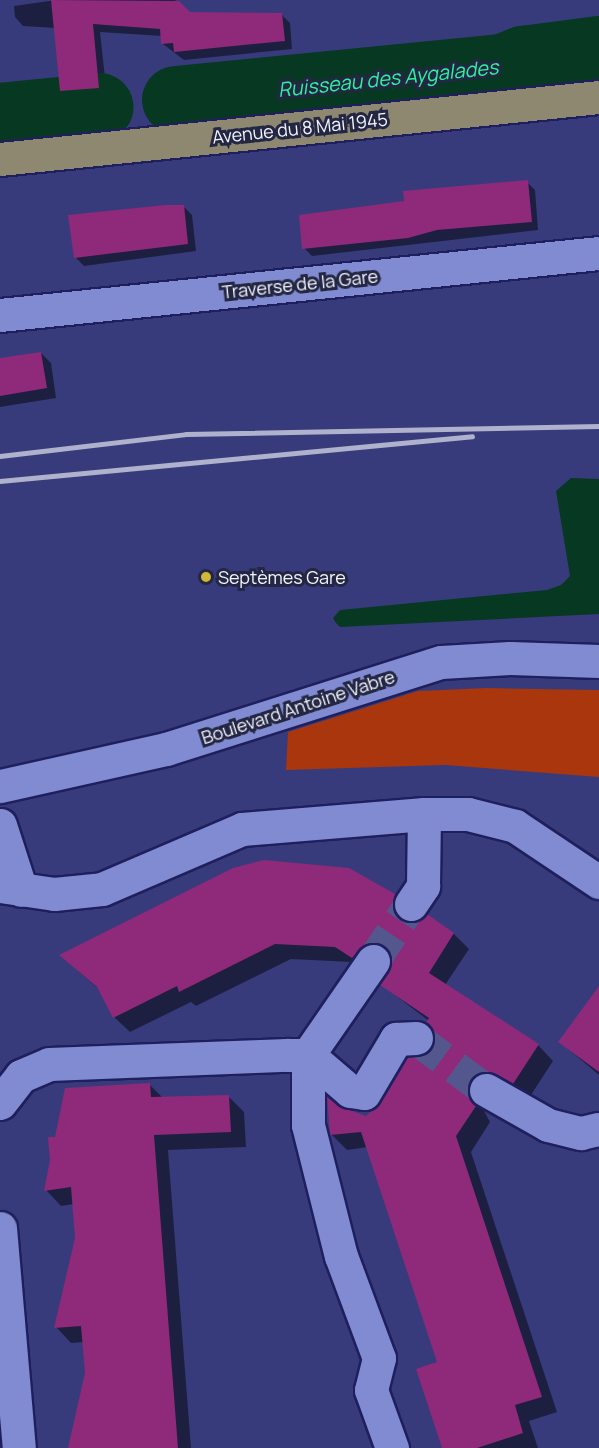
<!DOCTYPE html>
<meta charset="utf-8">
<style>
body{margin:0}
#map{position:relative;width:599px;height:1448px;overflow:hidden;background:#373b7b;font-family:Manrope,sans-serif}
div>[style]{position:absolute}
.green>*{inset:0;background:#a9360c}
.water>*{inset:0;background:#073821}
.shadow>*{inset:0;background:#0007}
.river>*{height:68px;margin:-34px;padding:0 34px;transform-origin:34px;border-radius:34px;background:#073821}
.building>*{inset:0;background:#8f297a}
.minor-tunnel>*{height:33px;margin-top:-16.5px;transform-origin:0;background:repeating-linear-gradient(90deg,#53578e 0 33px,transparent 0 49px)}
.roads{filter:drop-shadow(2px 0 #1f1f5d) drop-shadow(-2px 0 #1f1f5d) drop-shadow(0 2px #1f1f5d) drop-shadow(0 -2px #1f1f5d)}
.minor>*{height:33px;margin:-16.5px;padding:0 16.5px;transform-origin:16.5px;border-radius:16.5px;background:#818bd2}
.major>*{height:33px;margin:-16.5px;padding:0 16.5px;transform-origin:16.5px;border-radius:16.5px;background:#8f8871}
.rail>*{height:4.5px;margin:-2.25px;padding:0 2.25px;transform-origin:2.25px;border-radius:2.25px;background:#afb1cd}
.dots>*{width:16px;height:16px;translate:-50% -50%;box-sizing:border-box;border:3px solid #232744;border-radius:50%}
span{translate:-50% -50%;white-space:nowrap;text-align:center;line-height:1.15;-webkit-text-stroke:6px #232744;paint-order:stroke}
.street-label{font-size:18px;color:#f2f3fb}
.poi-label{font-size:18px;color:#f2f3fb}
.left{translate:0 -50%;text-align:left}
.water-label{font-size:20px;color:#2bf49b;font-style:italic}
</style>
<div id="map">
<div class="green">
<i style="clip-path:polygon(486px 688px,599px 690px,599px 777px,445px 765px,286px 770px,288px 732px,418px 691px)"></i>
</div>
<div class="water">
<i style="clip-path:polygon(571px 478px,599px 479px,599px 614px,340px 627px,336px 623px,333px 618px,340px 610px,547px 590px,561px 585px,570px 576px,556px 491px)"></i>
</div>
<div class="shadow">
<i style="clip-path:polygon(56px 0,175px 0,189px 13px,281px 14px,290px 23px,292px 49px,184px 60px,163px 44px,162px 36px,100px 32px,107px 96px,70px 99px,61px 91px,55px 28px,23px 26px,15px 17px,14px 6px)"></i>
<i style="clip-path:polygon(527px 182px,535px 190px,538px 230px,312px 256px,304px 248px,406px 202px)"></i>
<i style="clip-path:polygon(184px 207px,192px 215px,196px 251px,84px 266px,76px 258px)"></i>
<i style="clip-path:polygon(41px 353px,51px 363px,56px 398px,0 407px,0 360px)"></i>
<i style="clip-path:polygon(394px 895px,410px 911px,409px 922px,454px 934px,469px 949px,445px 985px,538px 1045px,553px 1061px,529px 1098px,485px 1096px,482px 1107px,490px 1122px,471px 1152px,557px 1412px,529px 1421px,538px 1448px,443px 1448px,439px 1363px,368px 1147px,347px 1150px,331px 1134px,338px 1107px,366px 1118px,434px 1047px,436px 1036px,429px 1021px,382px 985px,393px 963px,390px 957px,380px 959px,368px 973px,351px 962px,291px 959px,196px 1006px,191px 1002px,130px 1032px,114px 1017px,100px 990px,77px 970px)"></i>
<i style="clip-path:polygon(599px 989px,599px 1075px,560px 1042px)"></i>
<i style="clip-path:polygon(149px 1084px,163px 1098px,229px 1097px,244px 1112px,246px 1147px,168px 1150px,191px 1448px,70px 1448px,87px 1373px,84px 1342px,71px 1343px,56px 1327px,76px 1238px,74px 1204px,61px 1206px,46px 1190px,56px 1138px)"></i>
</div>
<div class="river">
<i style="left:176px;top:100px;width:329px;rotate:-5.6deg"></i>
<i style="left:503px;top:68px;width:22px;rotate:-22deg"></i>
<i style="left:523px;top:60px;width:77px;rotate:-7.5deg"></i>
<i style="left:0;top:117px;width:100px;rotate:-5.7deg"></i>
</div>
<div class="building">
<i style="clip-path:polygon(51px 0,179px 1px,190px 12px,282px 13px,285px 41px,174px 52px,173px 43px,161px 44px,160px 29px,93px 24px,99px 88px,60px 91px)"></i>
<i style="clip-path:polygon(528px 180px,532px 222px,437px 230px,408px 238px,302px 249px,299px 215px,404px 201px,403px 191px)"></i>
<i style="clip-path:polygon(165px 205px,184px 205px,188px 244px,74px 258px,68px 215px)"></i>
<i style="clip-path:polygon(41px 352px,47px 388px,0 396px,0 358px)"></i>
<i style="clip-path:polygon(264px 860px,349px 868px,395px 894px,394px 912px,401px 920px,419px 921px,427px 914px,454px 933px,429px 973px,539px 1044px,513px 1084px,486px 1071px,470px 1080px,467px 1091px,476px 1106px,456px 1136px,542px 1397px,515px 1405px,523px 1433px,477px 1448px,442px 1448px,416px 1369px,437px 1362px,361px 1132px,330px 1135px,327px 1096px,338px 1106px,366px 1116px,380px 1103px,407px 1057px,426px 1054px,433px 1046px,435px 1036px,426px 1022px,429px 1018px,380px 985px,392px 963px,384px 946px,366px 944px,352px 958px,335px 947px,275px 944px,179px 992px,177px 986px,113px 1018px,97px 987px,59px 955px,233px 868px)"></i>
<i style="clip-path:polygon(599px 986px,599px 1072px,558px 1042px)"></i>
<i style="clip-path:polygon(150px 1083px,151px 1097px,229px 1095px,231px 1132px,154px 1135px,178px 1448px,68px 1448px,85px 1373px,81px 1326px,54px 1328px,75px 1238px,71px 1187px,44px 1191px,50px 1160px,48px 1137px,55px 1137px,65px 1088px)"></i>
</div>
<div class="minor-tunnel">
<i style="left:373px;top:961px;width:69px;rotate:-56.3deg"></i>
<i style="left:416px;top:1038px;width:87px;rotate:36.6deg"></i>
</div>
<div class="roads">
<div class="minor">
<i style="left:0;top:315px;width:602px;rotate:-5.91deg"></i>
<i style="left:0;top:786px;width:170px;rotate:-12.6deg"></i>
<i style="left:166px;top:749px;width:288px;rotate:-17.6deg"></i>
<i style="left:441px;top:662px;width:69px;rotate:-3.3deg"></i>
<i style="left:510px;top:658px;width:89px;rotate:1.9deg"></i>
<i style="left:0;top:825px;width:68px;rotate:72.1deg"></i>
<i style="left:0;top:886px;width:55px;rotate:8.4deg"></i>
<i style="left:54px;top:894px;width:48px;rotate:-5.9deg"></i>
<i style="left:102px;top:889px;width:152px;rotate:-23.2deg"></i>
<i style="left:242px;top:829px;width:183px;rotate:-4.7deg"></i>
<i style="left:424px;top:814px;width:44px"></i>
<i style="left:468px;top:814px;width:49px;rotate:14.3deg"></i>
<i style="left:515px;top:826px;width:101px;rotate:33.7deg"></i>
<i style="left:411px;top:904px;width:22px;rotate:-56deg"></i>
<i style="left:423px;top:886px;width:72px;rotate:-89.2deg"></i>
<i style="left:373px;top:961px;width:114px;rotate:124.7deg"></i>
<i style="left:308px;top:1055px;width:70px;rotate:90deg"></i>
<i style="left:308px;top:1125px;width:135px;rotate:75.9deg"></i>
<i style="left:341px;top:1256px;width:109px;rotate:69.6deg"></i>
<i style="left:379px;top:1358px;width:33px;rotate:104deg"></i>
<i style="left:371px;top:1390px;width:62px;rotate:70.1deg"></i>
<i style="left:486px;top:1090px;width:71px;rotate:29.4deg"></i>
<i style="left:548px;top:1125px;width:34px;rotate:14deg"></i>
<i style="left:581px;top:1133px;width:18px;rotate:-13deg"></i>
<i style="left:0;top:1103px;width:34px;rotate:-52deg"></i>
<i style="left:21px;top:1076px;width:30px;rotate:-23deg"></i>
<i style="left:49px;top:1064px;width:238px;rotate:-2.2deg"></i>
<i style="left:287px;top:1055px;width:21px"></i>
<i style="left:308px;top:1055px;width:55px;rotate:40.6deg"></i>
<i style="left:350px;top:1091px;width:14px;rotate:8deg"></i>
<i style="left:364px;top:1093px;width:63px;rotate:-59.3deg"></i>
<i style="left:396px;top:1039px;width:20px;rotate:-3deg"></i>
<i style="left:0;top:1228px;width:221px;rotate:85.1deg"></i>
</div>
<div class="major">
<i style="left:0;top:159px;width:602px;rotate:-5.91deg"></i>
</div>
</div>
<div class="rail">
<i style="left:0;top:456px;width:187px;rotate:-6.7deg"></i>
<i style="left:186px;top:434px;width:413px;rotate:-1.1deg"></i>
<i style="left:0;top:481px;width:474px;rotate:-5.4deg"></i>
</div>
<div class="dots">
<i style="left:206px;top:577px;background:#d1b736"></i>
</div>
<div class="street-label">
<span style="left:300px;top:128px;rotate:-6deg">Avenue du 8 Mai 1945</span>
<span style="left:300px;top:284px;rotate:-6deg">Traverse de la Gare</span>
<span style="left:298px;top:707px;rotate:-18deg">Boulevard Antoine Vabre</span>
</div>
<div class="poi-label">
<span class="left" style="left:218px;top:577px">Septèmes Gare</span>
</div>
<div class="water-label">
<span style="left:388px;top:78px;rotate:-6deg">Ruisseau des Aygalades</span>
</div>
</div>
